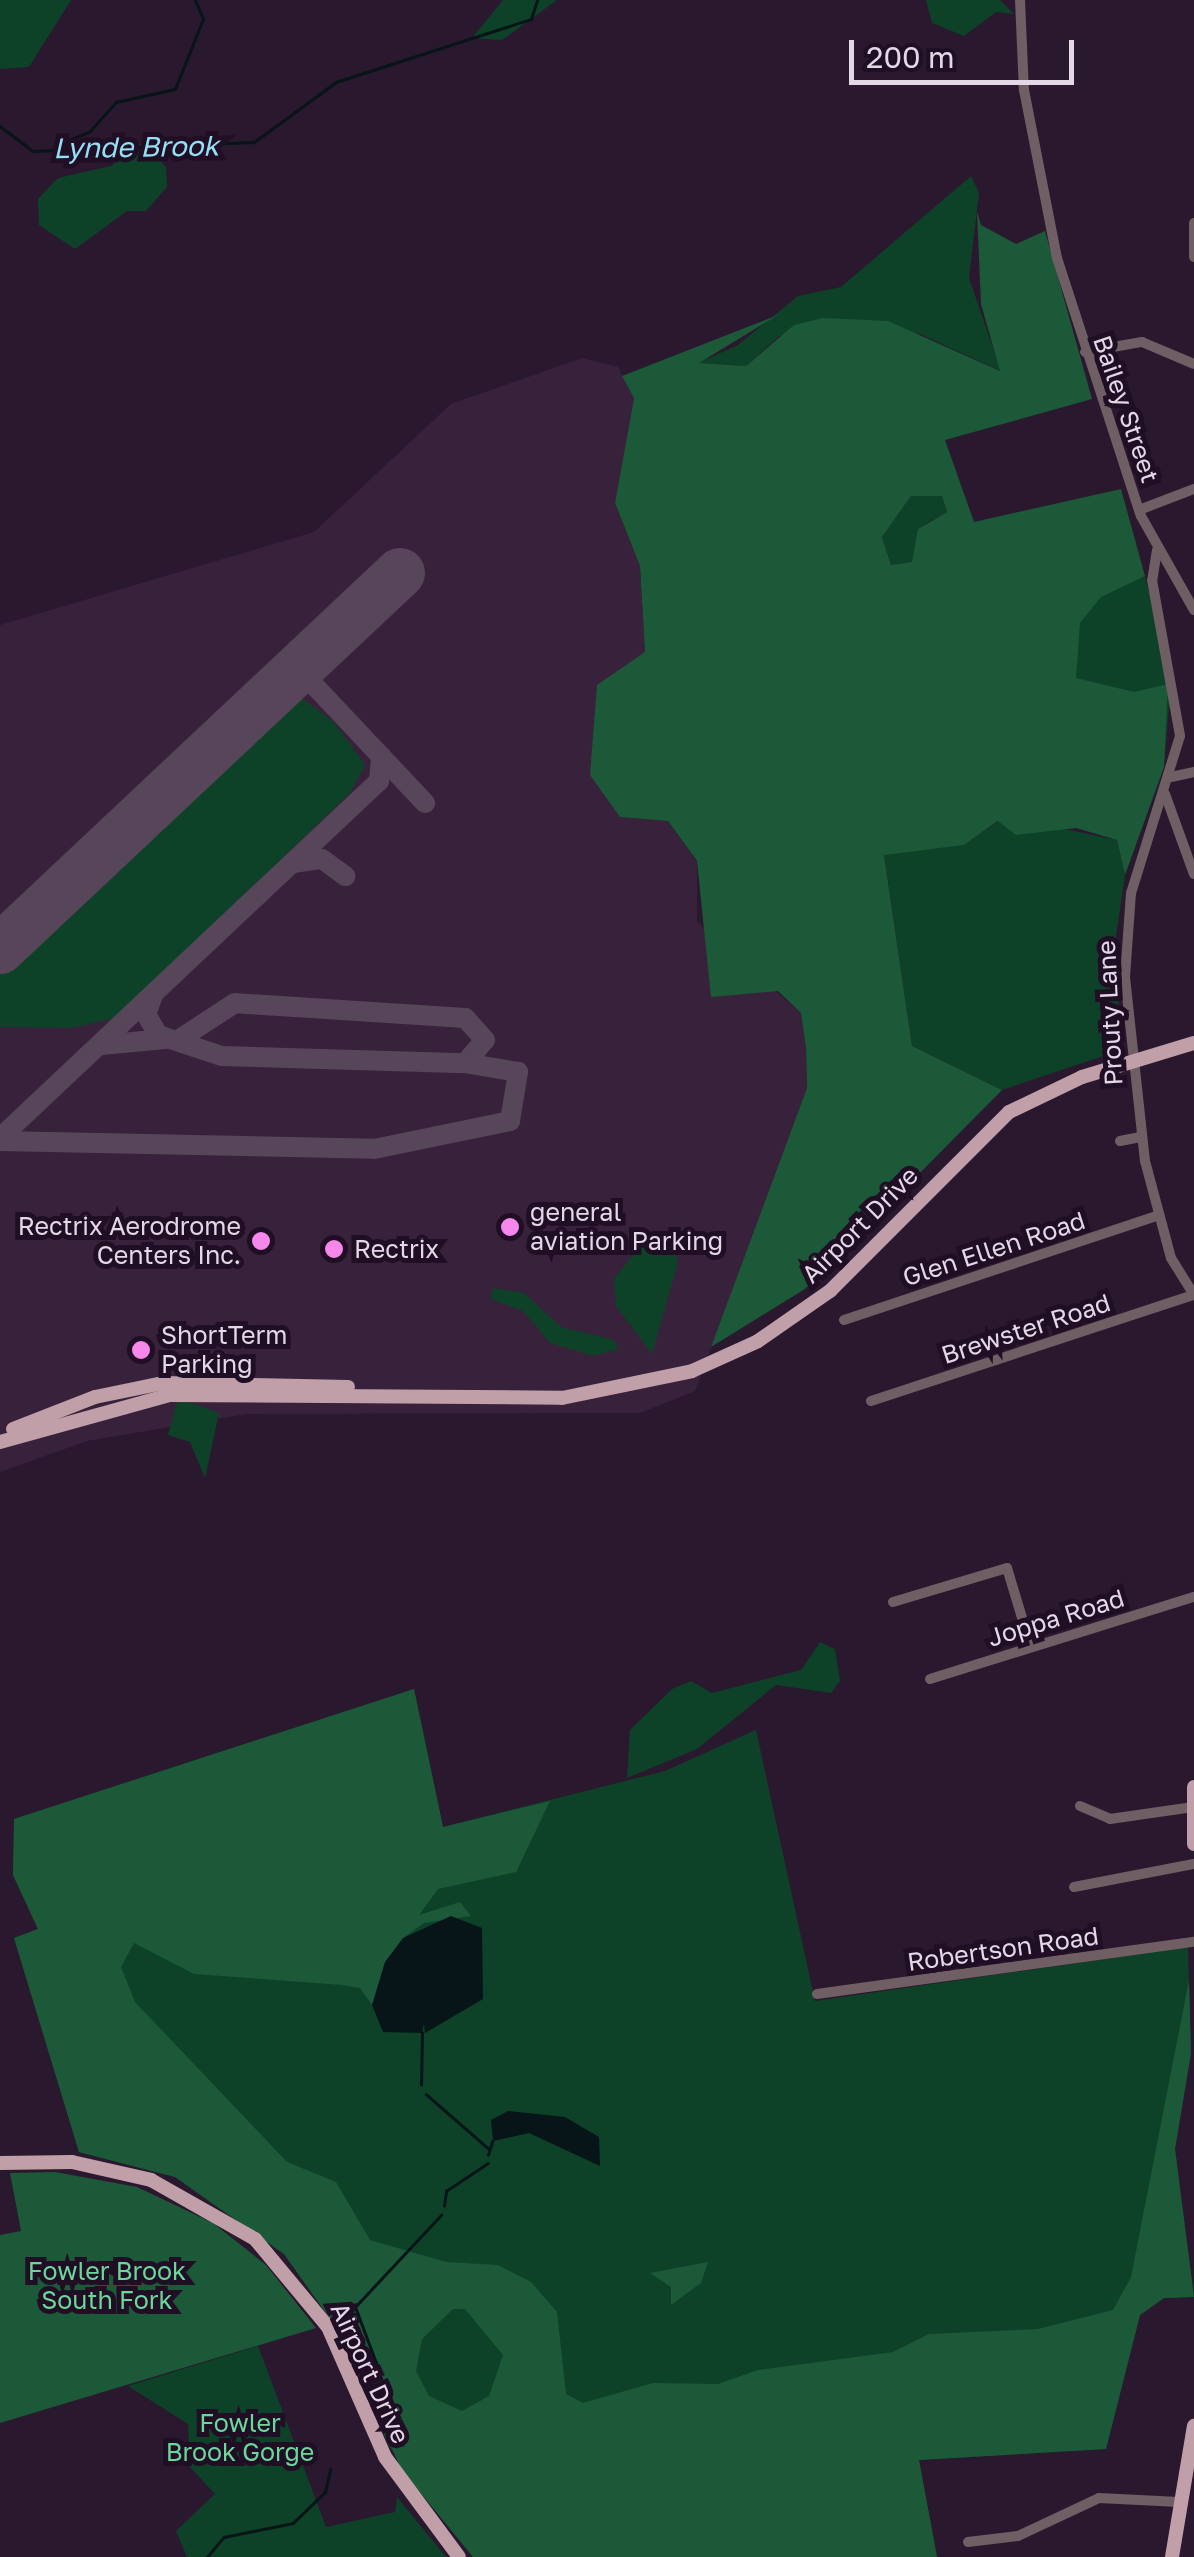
<!DOCTYPE html>
<html>
<head>
<meta charset="utf-8">
<style>
  body { margin:0 }
  #map { position:relative; width:1194px; height:2557px; overflow:hidden; background:#2a182e; font-family:"Golos Text",sans-serif }
  div>[style] { position:absolute }
  [style*='--x'] { left:calc(var(--x)*1px); top:calc(var(--y)*1px); width:calc(var(--w)*1px); rotate:calc(var(--a)*1deg) }
  .built>* { inset:0; background:#38213b }
  .green>* { inset:0; background:#0d4228 }
  .forest>* { inset:0; background:#1c5939 }
  .water>* { inset:0; background:#071418 }
  .stream>* { height:2.5px; margin:-1.25px; padding:0 1.25px; transform-origin:1.25px; border-radius:1.25px; background:#071418 }
  .taxiway>* { height:20px; margin:-10px; padding:0 10px; transform-origin:10px; border-radius:10px; background:#57465a }
  .runway>* { height:50px; margin:-25px; padding:0 25px; transform-origin:25px; border-radius:25px; background:#57465a }
  .minor>* { height:10px; margin:-5px; padding:0 5px; transform-origin:5px; border-radius:5px; background:#6f5f64 }
  .major>* { height:14px; margin:-7px; padding:0 7px; transform-origin:7px; border-radius:7px; background:#c09fa8 }
  .dots>* { width:28px; height:28px; translate:-50% -50%; box-sizing:border-box; border:5px solid #200e24; border-radius:50% }
  span { translate:-50% -50%; white-space:nowrap; text-align:center; line-height:1.15; -webkit-text-stroke:10px #200e24; paint-order:stroke }
  .street-label { font-size:25px; color:#e4d7e6 }
  .poi-label { font-size:25px; color:#e4d7e6 }
  .left { translate:0 -50%; text-align:left }
  .right { translate:-100% -50%; text-align:right }
  .park-label { font-size:25px; color:#6bd89b }
  .water-label { font-size:28px; color:#95def6; font-style:italic }
  .scale { position:absolute; left:849px; top:40px; width:225px; height:45px; box-sizing:border-box; border:5px solid #e4d7e6; border-top:0; padding-left:12px; font-size:30px; line-height:35px; white-space:nowrap; color:#e4d7e6; -webkit-text-stroke:8px #200e24; paint-order:stroke }
</style>
</head>
<body>
<div id="map">
  <div class="built">
    <div style="clip-path:polygon(582px 358px,618px 367px,634px 398px,615px 503px,640px 566px,645px 653px,620px 817px,668px 821px,697px 862px,697px 922px,801px 1013px,806px 1048px,807px 1088px,695px 1391px,640px 1413px,247px 1414px,87px 1441px,0 1472px,0 625px,314px 532px,451px 404px)"></div>
  </div>
  <div class="green">
    <div style="clip-path:polygon(0 0,71px 0,29px 67px,0 69px)"></div>
    <div style="clip-path:polygon(503px 0,557px 0,502px 40px,472px 38px)"></div>
    <div style="clip-path:polygon(926px 0,1000px 0,1014px 14px,996px 12px,964px 36px,932px 23px)"></div>
    <div style="clip-path:polygon(143px 141px,166px 167px,167px 187px,146px 211px,127px 211px,75px 249px,39px 225px,38px 199px,58px 178px,111px 166px)"></div>
    <div style="clip-path:polygon(971px 176px,979px 193px,969px 278px,1001px 371px,920px 334px,823px 318px,778px 337px,746px 366px,698px 363px,738px 345px,798px 296px,841px 287px)"></div>
    <div style="clip-path:polygon(911px 496px,942px 496px,947px 512px,925px 524px,912px 562px,891px 565px,882px 537px)"></div>
    <div style="clip-path:polygon(1145px 576px,1171px 681px,1164px 767px,1116px 777px,1064px 829px,1117px 840px,1125px 875px,1115px 942px,1121px 1050px,1002px 1090px,912px 1046px,884px 854px,964px 845px,999px 821px,1060px 599px)"></div>
    <div style="clip-path:polygon(297px 695px,334px 722px,365px 765px,350px 793px,115px 1018px,72px 1028px,0 1027px,0 974px)"></div>
    <div style="clip-path:polygon(650px 1233px,667px 1235px,678px 1262px,652px 1354px,616px 1306px,614px 1279px)"></div>
    <div style="clip-path:polygon(493px 1288px,524px 1293px,561px 1327px,614px 1340px,618px 1349px,593px 1356px,550px 1343px,523px 1311px,491px 1299px)"></div>
    <div style="clip-path:polygon(178px 1398px,219px 1413px,205px 1478px,190px 1442px,168px 1435px)"></div>
    <div style="clip-path:polygon(820px 1642px,835px 1649px,840px 1681px,831px 1693px,776px 1685px,697px 1749px,627px 1778px,630px 1730px,672px 1689px,691px 1681px,712px 1693px,801px 1670px)"></div>
    <div style="clip-path:polygon(414px 1689px,443px 1827px,665px 1771px,756px 1730px,815px 2001px,1188px 1947px,1191px 2053px,1175px 2149px,1194px 2297px,1164px 2298px,1140px 2315px,1106px 2449px,919px 2460px,937px 2557px,473px 2557px,388px 2445px,343px 2337px,284px 2254px,175px 2177px,79px 2152px,14px 1938px,38px 1929px,13px 1875px,14px 1819px)"></div>
    <div style="clip-path:polygon(258px 2346px,326px 2527px,395px 2512px,397px 2497px,446px 2557px,187px 2557px,176px 2531px,215px 2494px,190px 2467px,188px 2424px,128px 2386px)"></div>
  </div>
  <div class="forest">
    <div style="clip-path:polygon(evenodd,977px 212px,981px 225px,1016px 244px,1045px 231px,1092px 399px,945px 440px,974px 522px,1121px 489px,1145px 576px,1101px 597px,1080px 623px,1076px 678px,1134px 692px,1168px 684px,1164px 767px,1125px 875px,1117px 840px,1076px 828px,1016px 835px,998px 821px,964px 845px,884px 855px,912px 1046px,1002px 1090px,805px 1289px,711px 1347px,807px 1088px,806px 1048px,801px 1013px,778px 991px,711px 997px,697px 861px,668px 821px,620px 817px,590px 775px,597px 685px,645px 652px,640px 566px,615px 503px,634px 398px,622px 376px,778px 315px,699px 363px,746px 366px,794px 325px,823px 318px,888px 321px,1000px 371px,981px 304px,977px 212px,911px 496px,942px 496px,947px 512px,918px 529px,912px 562px,891px 565px,882px 537px,911px 496px)"></div>
    <div style="clip-path:polygon(evenodd,414px 1689px,443px 1827px,550px 1801px,516px 1872px,438px 1889px,419px 1915px,460px 1902px,471px 1916px,424px 1923px,403px 1938px,372px 2005px,360px 1988px,343px 1985px,194px 1974px,134px 1943px,121px 1967px,135px 2002px,287px 2162px,336px 2182px,370px 2240px,446px 2262px,498px 2265px,531px 2282px,557px 2312px,566px 2394px,583px 2403px,653px 2383px,718px 2384px,758px 2370px,893px 2352px,929px 2334px,1038px 2329px,1113px 2310px,1131px 2277px,1189px 1980px,1191px 2053px,1175px 2149px,1194px 2297px,1164px 2298px,1140px 2315px,1106px 2449px,919px 2460px,937px 2557px,473px 2557px,401px 2469px,343px 2337px,284px 2254px,175px 2177px,79px 2152px,14px 1938px,38px 1929px,13px 1875px,14px 1819px,414px 1689px,453px 2309px,465px 2309px,503px 2355px,489px 2396px,462px 2411px,429px 2396px,416px 2371px,422px 2339px,453px 2309px)"></div>
    <div style="clip-path:polygon(55px 2172px,137px 2187px,213px 2223px,266px 2265px,316px 2328px,0 2423px,0 2235px,21px 2231px,10px 2173px)"></div>
    <div style="clip-path:polygon(708px 2262px,701px 2283px,671px 2305px,671px 2287px,650px 2273px)"></div>
  </div>
  <div class="water">
    <div style="clip-path:polygon(451px 1916px,482px 1928px,483px 1999px,425px 2033px,424px 2023px,422px 2033px,383px 2032px,372px 2005px,385px 1962px,403px 1938px)"></div>
    <div style="clip-path:polygon(508px 2111px,565px 2117px,599px 2137px,600px 2166px,529px 2133px,493px 2141px,491px 2120px)"></div>
  </div>
  <div class="stream">
    <div style="--x:0;--y:126;--w:41;--a:37.1"></div>
    <div style="--x:33;--y:151;--w:221;--a:-2.3"></div>
    <div style="--x:254;--y:142;--w:102;--a:-36.2"></div>
    <div style="--x:336;--y:82;--w:205;--a:-17.9"></div>
    <div style="--x:531;--y:19;--w:20;--a:-72"></div>
    <div style="--x:60;--y:144;--w:33;--a:-23"></div>
    <div style="--x:90;--y:131;--w:39;--a:-48"></div>
    <div style="--x:116;--y:102;--w:60;--a:-12.4"></div>
    <div style="--x:175;--y:89;--w:75;--a:-68.2"></div>
    <div style="--x:203;--y:19;--w:21;--a:-113"></div>
    <div style="--x:421;--y:2085;--w:52;--a:-88.9"></div>
    <div style="--x:426;--y:2094;--w:82;--a:41.1"></div>
    <div style="--x:488;--y:2155;--w:14;--a:-73"></div>
    <div style="--x:444;--y:2206;--w:15;--a:-82"></div>
    <div style="--x:446;--y:2191;--w:50;--a:-33.7"></div>
    <div style="--x:369;--y:2394;--w:32;--a:-77"></div>
    <div style="--x:376;--y:2363;--w:60;--a:-110.6"></div>
    <div style="--x:355;--y:2307;--w:126;--a:-46.9"></div>
    <div style="--x:207;--y:2557;--w:26;--a:-50"></div>
    <div style="--x:224;--y:2537;--w:70;--a:-11.5"></div>
    <div style="--x:293;--y:2523;--w:45;--a:-44.1"></div>
    <div style="--x:325;--y:2492;--w:23;--a:-77"></div>
  </div>
  <div class="taxiway">
    <div style="--x:315;--y:653;--w:30;--a:96"></div>
    <div style="--x:312;--y:683;--w:165;--a:46.7"></div>
    <div style="--x:284;--y:682;--w:28;--a:2"></div>
    <div style="--x:293;--y:863;--w:29;--a:-8"></div>
    <div style="--x:322;--y:859;--w:29;--a:36"></div>
    <div style="--x:153;--y:995;--w:20;--a:110"></div>
    <div style="--x:146;--y:1014;--w:24;--a:60"></div>
    <div style="--x:158;--y:1035;--w:67;--a:18.2"></div>
    <div style="--x:222;--y:1056;--w:243;--a:1.7"></div>
    <div style="--x:465;--y:1063;--w:30;--a:-49"></div>
    <div style="--x:485;--y:1040;--w:30;--a:-132"></div>
    <div style="--x:465;--y:1018;--w:230;--a:-176.3"></div>
    <div style="--x:235;--y:1003;--w:68;--a:147"></div>
    <div style="--x:101;--y:1045;--w:64;--a:-5.4"></div>
    <div style="--x:0;--y:1138;--w:521;--a:-43.29"></div>
    <div style="--x:379;--y:781;--w:25;--a:-85"></div>
    <div style="--x:0;--y:1141;--w:374;--a:1.2"></div>
    <div style="--x:374;--y:1149;--w:139;--a:-11.6"></div>
    <div style="--x:510;--y:1121;--w:50;--a:-80.7"></div>
    <div style="--x:518;--y:1072;--w:54;--a:-170.4"></div>
  </div>
  <div class="runway">
    <div style="--x:0;--y:949;--w:549;--a:-43.23"></div>
  </div>
  <div class="minor">
    <div style="--x:1020;--y:0;--w:90;--a:87.5"></div>
    <div style="--x:1024;--y:90;--w:171;--a:78.9"></div>
    <div style="--x:1057;--y:258;--w:271;--a:72"></div>
    <div style="--x:1141;--y:516;--w:108;--a:60.6"></div>
    <div style="--x:1194;--y:223;--w:34;--a:90"></div>
    <div style="--x:1085;--y:352;--w:58;--a:-10"></div>
    <div style="--x:1142;--y:342;--w:56;--a:22.9"></div>
    <div style="--x:1139;--y:510;--w:59;--a:-20.9"></div>
    <div style="--x:1157;--y:550;--w:30;--a:99"></div>
    <div style="--x:1152;--y:580;--w:158;--a:79.8"></div>
    <div style="--x:1180;--y:736;--w:164;--a:107.3"></div>
    <div style="--x:1131;--y:893;--w:84;--a:94.1"></div>
    <div style="--x:1125;--y:977;--w:185;--a:83.8"></div>
    <div style="--x:1145;--y:1161;--w:100;--a:75"></div>
    <div style="--x:1171;--y:1258;--w:44;--a:58.1"></div>
    <div style="--x:1171;--y:777;--w:24;--a:-12"></div>
    <div style="--x:1165;--y:794;--w:85;--a:70.1"></div>
    <div style="--x:1120;--y:1141;--w:21;--a:-11"></div>
    <div style="--x:844;--y:1320;--w:330;--a:-18.4"></div>
    <div style="--x:871;--y:1401;--w:340;--a:-18.2"></div>
    <div style="--x:893;--y:1602;--w:119;--a:-16.6"></div>
    <div style="--x:1007;--y:1568;--w:79;--a:73.2"></div>
    <div style="--x:930;--y:1679;--w:276;--a:-17.3"></div>
    <div style="--x:1080;--y:1806;--w:33;--a:23"></div>
    <div style="--x:1110;--y:1819;--w:84;--a:-8.2"></div>
    <div style="--x:1074;--y:1887;--w:122;--a:-10.9"></div>
    <div style="--x:817;--y:1994;--w:381;--a:-7.9"></div>
    <div style="--x:968;--y:2542;--w:50;--a:-6.8"></div>
    <div style="--x:1018;--y:2536;--w:89;--a:-25.1"></div>
    <div style="--x:1099;--y:2498;--w:80;--a:2.9"></div>
  </div>
  <div class="major">
    <div style="--x:13;--y:1429;--w:88;--a:-21.3"></div>
    <div style="--x:95;--y:1397;--w:69;--a:-11.6"></div>
    <div style="--x:163;--y:1383;--w:185;--a:1.2"></div>
    <div style="--x:0;--y:1442;--w:176;--a:-15.5"></div>
    <div style="--x:170;--y:1395;--w:392;--a:0.4"></div>
    <div style="--x:562;--y:1398;--w:133;--a:-11.7"></div>
    <div style="--x:692;--y:1371;--w:72;--a:-24.4"></div>
    <div style="--x:758;--y:1341;--w:88;--a:-34.8"></div>
    <div style="--x:830;--y:1291;--w:253;--a:-45"></div>
    <div style="--x:1009;--y:1112;--w:81;--a:-25.6"></div>
    <div style="--x:1082;--y:1077;--w:117;--a:-16.9"></div>
    <div style="--x:1194;--y:1787;--w:57;--a:90"></div>
    <div style="--x:0;--y:2163;--w:72;--a:-0.8"></div>
    <div style="--x:72;--y:2162;--w:81;--a:12.8"></div>
    <div style="--x:151;--y:2180;--w:120;--a:29.6"></div>
    <div style="--x:255;--y:2239;--w:114;--a:50.3"></div>
    <div style="--x:328;--y:2327;--w:142;--a:66.3"></div>
    <div style="--x:385;--y:2457;--w:124;--a:53.5"></div>
    <div style="--x:1172;--y:2557;--w:133;--a:-80.5"></div>
  </div>
  <div class="dots">
    <div style="left:510px;top:1227px;background:#f688ec"></div>
    <div style="left:261px;top:1241px;background:#f688ec"></div>
    <div style="left:334px;top:1249px;background:#f688ec"></div>
    <div style="left:141px;top:1350px;background:#f688ec"></div>
  </div>
  <div class="street-label">
    <span style="left:1126px;top:409px;rotate:71deg">Bailey Street</span>
    <span style="left:1110px;top:1013px;rotate:-93deg">Prouty Lane</span>
    <span style="left:860px;top:1225px;rotate:-45deg">Airport Drive</span>
    <span style="left:994px;top:1249px;rotate:-18deg">Glen Ellen Road</span>
    <span style="left:1026px;top:1329px;rotate:-18deg">Brewster Road</span>
    <span style="left:1056px;top:1618px;rotate:-17deg">Joppa Road</span>
    <span style="left:1003px;top:1949px;rotate:-8deg">Robertson Road</span>
    <span style="left:370px;top:2373px;rotate:65deg">Airport Drive</span>
  </div>
  <div class="poi-label">
    <span class="left" style="left:530px;top:1227px">general<br>aviation Parking</span>
    <span class="right" style="left:241px;top:1241px">Rectrix Aerodrome<br>Centers Inc.</span>
    <span class="left" style="left:354px;top:1249px">Rectrix</span>
    <span class="left" style="left:161px;top:1350px">ShortTerm<br>Parking</span>
  </div>
  <div class="park-label">
    <span style="left:107px;top:2286px">Fowler Brook<br>South Fork</span>
    <span style="left:240px;top:2438px">Fowler<br>Brook Gorge</span>
  </div>
  <div class="water-label">
    <span style="left:136px;top:147px;rotate:-1deg">Lynde Brook</span>
  </div>
  <div class="scale">200 m</div>
</div>
</body>
</html>
